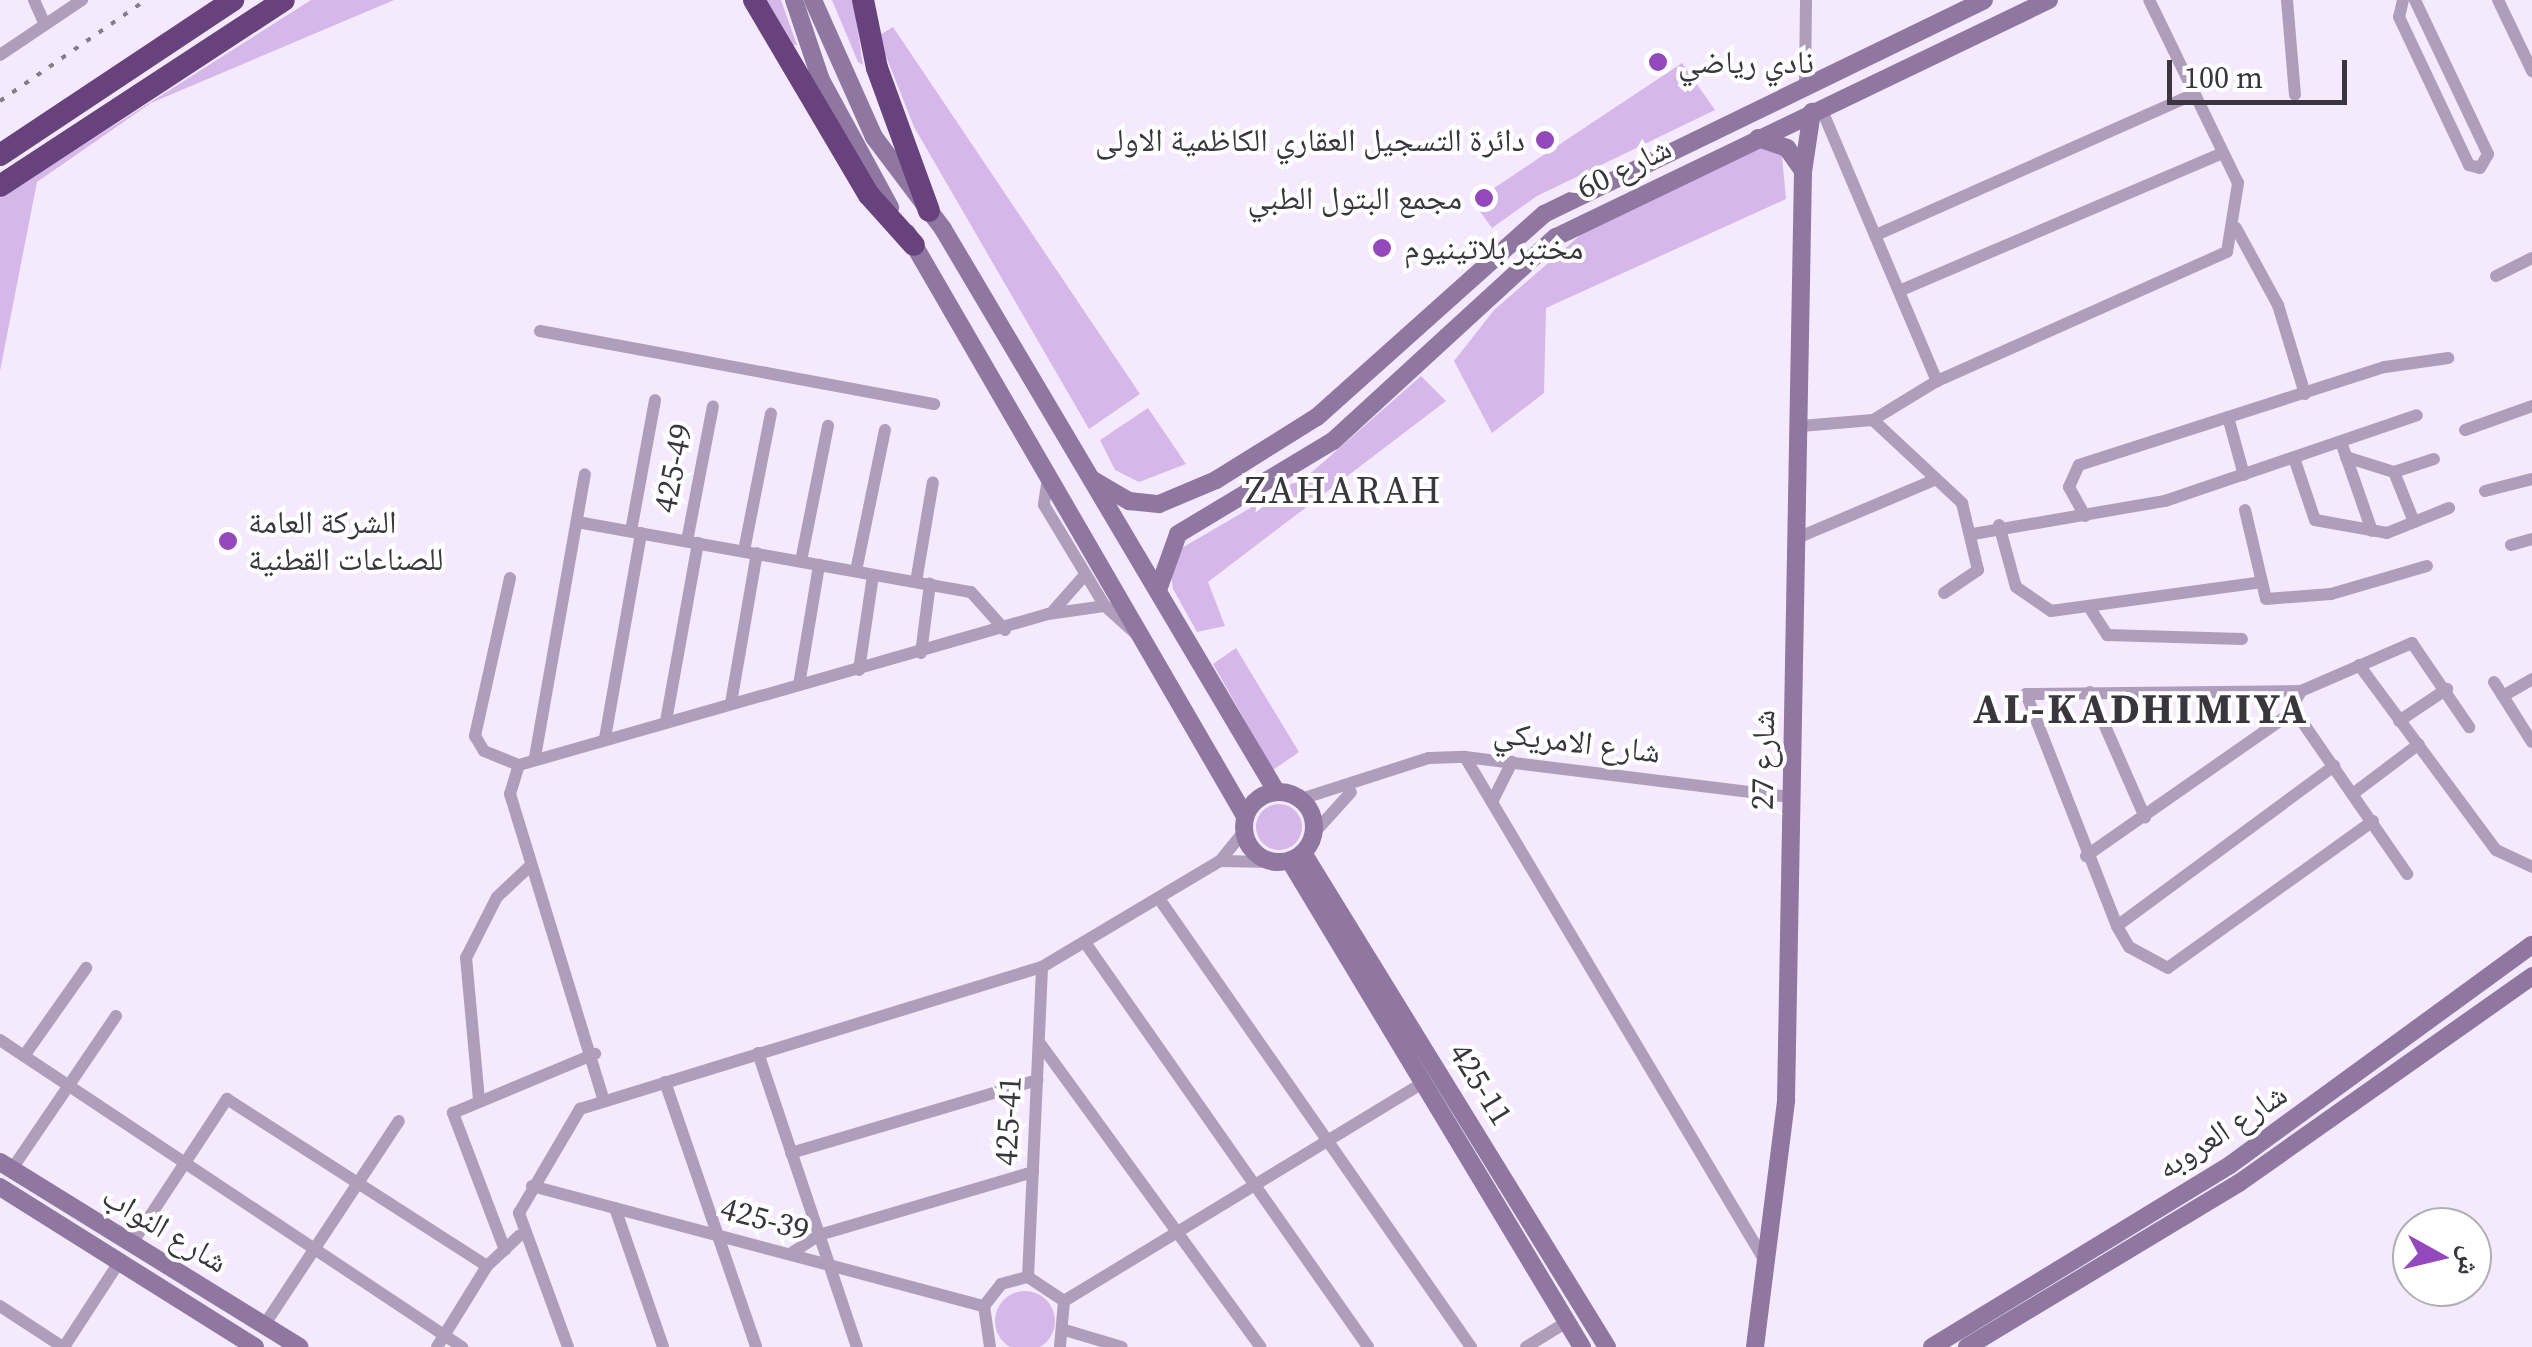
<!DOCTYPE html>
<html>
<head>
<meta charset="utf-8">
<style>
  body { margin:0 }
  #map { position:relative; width:2532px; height:1347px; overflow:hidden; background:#f5eafd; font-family:"Source Serif 4","Noto Naskh Arabic",serif }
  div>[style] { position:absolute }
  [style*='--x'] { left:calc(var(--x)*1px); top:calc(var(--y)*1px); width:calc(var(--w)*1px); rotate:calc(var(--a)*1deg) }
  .green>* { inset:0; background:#d5b8e9 }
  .round { border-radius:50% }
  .street>* { height:12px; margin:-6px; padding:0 6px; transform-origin:6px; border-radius:6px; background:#af9ebb }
  .secondary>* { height:18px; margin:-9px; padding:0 9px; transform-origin:9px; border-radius:9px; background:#9077a1 }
  .secondary>.ring { margin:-9px; padding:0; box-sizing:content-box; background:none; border:18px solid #9077a1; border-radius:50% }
  .highway>* { height:22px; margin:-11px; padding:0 11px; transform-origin:11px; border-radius:11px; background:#67427d }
  .rail>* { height:4px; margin-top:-2px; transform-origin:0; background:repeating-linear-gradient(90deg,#857e8a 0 5px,transparent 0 15px) }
  .dots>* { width:28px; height:28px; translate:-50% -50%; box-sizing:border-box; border:5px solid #fff; border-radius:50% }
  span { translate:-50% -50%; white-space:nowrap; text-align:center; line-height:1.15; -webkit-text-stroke:8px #fff; paint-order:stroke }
  .poi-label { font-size:32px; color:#3a363d }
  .left { translate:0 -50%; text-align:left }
  .right { translate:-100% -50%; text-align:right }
  .street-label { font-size:32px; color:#3a363d }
  .quarter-label { font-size:38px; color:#3a363d; letter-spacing:2.5px }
  .district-label { font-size:42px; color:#3a363d; font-weight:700; letter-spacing:2.5px }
  .north { position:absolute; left:2392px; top:1207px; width:100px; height:100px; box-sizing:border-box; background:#fff; border:2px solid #b0afb1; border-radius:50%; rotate:98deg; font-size:28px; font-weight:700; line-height:40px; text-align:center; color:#3a363d }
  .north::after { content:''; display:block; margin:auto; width:35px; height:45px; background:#9349bc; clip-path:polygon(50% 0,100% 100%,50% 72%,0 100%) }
  .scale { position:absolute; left:2167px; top:60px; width:180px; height:45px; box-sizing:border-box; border:5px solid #3a363d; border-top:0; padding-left:12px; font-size:30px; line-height:35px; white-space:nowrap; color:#3a363d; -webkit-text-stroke:8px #fff; paint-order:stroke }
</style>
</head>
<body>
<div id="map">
  <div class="green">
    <div style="clip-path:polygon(311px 0,394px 0,151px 103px,37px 182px,0 371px,0 198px)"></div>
    <div style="clip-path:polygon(767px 0,781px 0,797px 45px,793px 45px)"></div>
    <div style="clip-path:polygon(832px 0,853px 0,863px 65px,858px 62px)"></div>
    <div style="clip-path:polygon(893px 27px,1140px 394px,1089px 429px,914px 127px,878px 36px)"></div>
    <div style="clip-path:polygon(1682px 63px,1715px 110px,1537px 196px,1492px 228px,1473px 202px)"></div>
    <div style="clip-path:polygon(1764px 147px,1782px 156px,1786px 199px,1546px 308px,1544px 393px,1492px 433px,1454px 361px,1494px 310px,1585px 231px)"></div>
    <div style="clip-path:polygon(1421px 376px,1446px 401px,1208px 582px,1225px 626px,1197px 632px,1173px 589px,1169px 562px,1180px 549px,1312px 472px)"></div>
    <div style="clip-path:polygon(1148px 408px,1186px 464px,1139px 482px,1115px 470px,1100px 440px)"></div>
    <div style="clip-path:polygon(1236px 648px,1299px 752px,1273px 770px,1213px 664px)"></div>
    <div class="round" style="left:1256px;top:804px;width:46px;height:46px"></div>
    <div class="round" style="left:995px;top:1291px;width:60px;height:60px"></div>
  </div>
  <div class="street">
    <div style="--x:34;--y:0;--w:27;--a:66"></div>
    <div style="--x:2287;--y:0;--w:95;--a:85.2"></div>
    <div style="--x:2403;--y:0;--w:17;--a:103"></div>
    <div style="--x:2399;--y:17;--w:164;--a:64.7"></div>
    <div style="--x:2469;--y:165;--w:11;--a:15"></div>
    <div style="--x:2480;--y:168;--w:16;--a:-60"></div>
    <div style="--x:2488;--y:154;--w:170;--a:-115.4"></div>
    <div style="--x:2498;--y:0;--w:79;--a:64.4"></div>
    <div style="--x:0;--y:55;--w:99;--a:-33.9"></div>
    <div style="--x:1805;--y:83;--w:83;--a:-89.3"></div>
    <div style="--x:1821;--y:108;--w:297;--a:67"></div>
    <div style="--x:2236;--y:228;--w:88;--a:61.4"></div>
    <div style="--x:2278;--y:305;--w:93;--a:73.1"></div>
    <div style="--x:1876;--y:235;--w:348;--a:-23.9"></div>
    <div style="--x:2496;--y:276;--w:40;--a:-26.6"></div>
    <div style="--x:1899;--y:291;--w:352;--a:-23.1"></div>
    <div style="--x:540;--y:331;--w:401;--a:10.5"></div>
    <div style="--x:2228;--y:417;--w:60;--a:74.6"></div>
    <div style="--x:1873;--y:420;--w:75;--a:-31.4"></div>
    <div style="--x:1937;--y:381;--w:317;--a:-24"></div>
    <div style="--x:2227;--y:252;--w:70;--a:-80.9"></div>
    <div style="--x:2238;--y:183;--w:203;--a:-115.9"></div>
    <div style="--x:1801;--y:426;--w:72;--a:-4.8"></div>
    <div style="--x:1873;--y:420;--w:122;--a:43"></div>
    <div style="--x:1962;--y:503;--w:69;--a:76.6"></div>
    <div style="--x:1978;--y:570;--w:41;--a:145.9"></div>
    <div style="--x:2465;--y:430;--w:71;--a:-19.7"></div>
    <div style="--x:2341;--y:442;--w:94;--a:70.8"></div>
    <div style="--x:2346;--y:457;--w:50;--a:17.4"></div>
    <div style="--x:2394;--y:472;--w:42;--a:-18"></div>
    <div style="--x:2294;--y:458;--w:65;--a:71.3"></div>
    <div style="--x:2315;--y:520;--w:73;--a:10.2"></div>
    <div style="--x:2387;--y:533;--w:67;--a:-22"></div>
    <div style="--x:1049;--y:472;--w:33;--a:99"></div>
    <div style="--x:1044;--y:505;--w:118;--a:58.9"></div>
    <div style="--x:1105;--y:606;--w:42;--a:42.1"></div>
    <div style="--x:2394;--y:472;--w:54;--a:68.2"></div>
    <div style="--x:2485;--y:491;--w:49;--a:-14.3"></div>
    <div style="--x:2245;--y:510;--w:91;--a:76.7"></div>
    <div style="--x:2266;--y:599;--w:65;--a:-4.4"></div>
    <div style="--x:2331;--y:594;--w:100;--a:-16.3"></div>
    <div style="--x:2085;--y:516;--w:33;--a:-119"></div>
    <div style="--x:2069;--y:487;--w:24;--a:-66"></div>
    <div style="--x:2079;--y:465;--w:321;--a:-17.8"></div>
    <div style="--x:2385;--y:367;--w:64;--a:-8.1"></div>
    <div style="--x:577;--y:522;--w:400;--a:10.1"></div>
    <div style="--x:971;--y:592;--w:51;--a:48.2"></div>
    <div style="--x:1999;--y:525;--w:64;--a:74.7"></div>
    <div style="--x:2016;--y:587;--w:42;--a:34.4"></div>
    <div style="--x:2051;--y:611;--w:207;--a:-7.8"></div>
    <div style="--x:631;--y:531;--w:133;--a:-79.6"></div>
    <div style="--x:1973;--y:534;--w:195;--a:-9.8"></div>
    <div style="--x:2165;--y:501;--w:266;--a:-18.8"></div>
    <div style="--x:1797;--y:538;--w:147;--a:-22.9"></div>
    <div style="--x:687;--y:541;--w:137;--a:-79.1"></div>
    <div style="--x:2511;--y:545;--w:22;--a:-16"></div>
    <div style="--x:744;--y:551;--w:140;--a:-78.9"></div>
    <div style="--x:801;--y:561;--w:138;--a:-78.7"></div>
    <div style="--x:856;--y:571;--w:144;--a:-78.4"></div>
    <div style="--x:510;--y:578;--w:162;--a:102.5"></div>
    <div style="--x:475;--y:736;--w:17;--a:59"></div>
    <div style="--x:484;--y:751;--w:38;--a:22"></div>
    <div style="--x:916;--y:582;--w:101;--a:-80.4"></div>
    <div style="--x:1054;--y:610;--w:45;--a:-48.6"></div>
    <div style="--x:2091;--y:610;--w:30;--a:57"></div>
    <div style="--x:2107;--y:635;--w:135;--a:1.7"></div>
    <div style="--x:921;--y:653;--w:70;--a:-82.6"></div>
    <div style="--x:2359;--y:665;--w:230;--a:53.5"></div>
    <div style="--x:2496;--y:850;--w:40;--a:25"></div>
    <div style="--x:859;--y:670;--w:96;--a:-81.6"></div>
    <div style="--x:2494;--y:682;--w:71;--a:57.7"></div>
    <div style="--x:799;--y:685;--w:122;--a:-80.5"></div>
    <div style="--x:2090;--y:692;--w:137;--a:66.3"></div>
    <div style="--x:2503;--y:696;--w:34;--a:-30"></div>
    <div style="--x:731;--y:703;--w:152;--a:-80.2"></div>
    <div style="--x:2292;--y:707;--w:203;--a:55.4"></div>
    <div style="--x:666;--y:721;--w:181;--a:-79.8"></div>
    <div style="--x:2399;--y:721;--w:58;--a:-33.7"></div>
    <div style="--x:605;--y:738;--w:208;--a:-80"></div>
    <div style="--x:535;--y:757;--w:287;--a:-80"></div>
    <div style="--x:1465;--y:757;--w:587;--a:59.24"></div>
    <div style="--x:2354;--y:793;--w:81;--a:-37"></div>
    <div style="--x:1301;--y:799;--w:134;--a:-17.8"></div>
    <div style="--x:1429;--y:758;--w:36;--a:-2"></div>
    <div style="--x:1465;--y:757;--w:329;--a:7"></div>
    <div style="--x:1492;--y:802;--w:45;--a:-63.4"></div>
    <div style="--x:2373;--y:821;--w:252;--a:144.4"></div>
    <div style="--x:2168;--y:968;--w:44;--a:-151.7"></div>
    <div style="--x:2129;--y:947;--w:24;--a:-120"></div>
    <div style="--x:2117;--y:926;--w:249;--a:-111.4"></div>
    <div style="--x:2026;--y:694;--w:275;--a:-0.6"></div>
    <div style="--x:2301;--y:691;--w:121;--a:-23.4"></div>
    <div style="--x:2412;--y:643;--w:102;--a:55.8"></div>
    <div style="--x:1314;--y:833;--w:55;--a:-47.9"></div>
    <div style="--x:2086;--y:856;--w:243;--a:-34.9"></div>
    <div style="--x:2285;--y:717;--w:31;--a:-58"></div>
    <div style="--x:1220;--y:861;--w:52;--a:1.1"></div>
    <div style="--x:1160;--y:900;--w:545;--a:55.17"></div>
    <div style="--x:2117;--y:926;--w:270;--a:-36.4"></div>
    <div style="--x:1086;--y:944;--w:492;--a:55"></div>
    <div style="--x:0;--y:1040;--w:555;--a:33.6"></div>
    <div style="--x:1039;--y:1042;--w:377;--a:54"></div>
    <div style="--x:758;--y:1053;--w:310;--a:71.4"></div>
    <div style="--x:24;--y:1056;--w:108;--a:-54.8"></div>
    <div style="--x:665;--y:1082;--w:280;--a:71"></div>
    <div style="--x:603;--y:1098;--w:318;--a:-107"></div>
    <div style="--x:510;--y:794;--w:30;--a:-73"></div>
    <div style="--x:519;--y:765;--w:550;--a:-15.93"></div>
    <div style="--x:1048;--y:614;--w:58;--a:-8"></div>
    <div style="--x:479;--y:1100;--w:143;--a:-95.2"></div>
    <div style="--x:466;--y:958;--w:68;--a:-63.1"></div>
    <div style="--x:497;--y:897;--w:45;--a:-43.2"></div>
    <div style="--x:791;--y:1153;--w:257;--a:-16.5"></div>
    <div style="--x:12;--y:1169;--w:185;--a:-55.8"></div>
    <div style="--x:532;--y:1186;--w:468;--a:14.9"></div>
    <div style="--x:615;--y:1208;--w:147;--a:70.9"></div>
    <div style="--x:131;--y:1245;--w:175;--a:-56.7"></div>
    <div style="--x:227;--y:1099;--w:309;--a:32.7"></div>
    <div style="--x:505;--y:1250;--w:147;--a:-110.8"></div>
    <div style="--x:453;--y:1113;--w:154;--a:-22.6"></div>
    <div style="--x:790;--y:1254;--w:35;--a:-33"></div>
    <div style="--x:819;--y:1235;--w:223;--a:-16.4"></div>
    <div style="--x:1028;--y:1277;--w:310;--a:-87.4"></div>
    <div style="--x:1064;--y:1301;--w:420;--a:-31.3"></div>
    <div style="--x:0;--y:1306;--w:75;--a:33.1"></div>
    <div style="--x:265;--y:1324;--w:243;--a:-56.6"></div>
    <div style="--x:1068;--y:1331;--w:56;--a:16.5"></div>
    <div style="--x:64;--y:1347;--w:99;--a:-57"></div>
    <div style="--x:437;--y:1347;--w:95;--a:-58.3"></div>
    <div style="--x:487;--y:1266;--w:45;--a:-43.2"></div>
    <div style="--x:568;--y:1347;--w:143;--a:-110.1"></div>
    <div style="--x:519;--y:1213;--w:121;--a:-59.6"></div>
    <div style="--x:580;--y:1109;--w:483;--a:-17.1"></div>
    <div style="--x:1042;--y:967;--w:207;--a:-30.8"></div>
    <div style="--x:1220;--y:861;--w:38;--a:-51"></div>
    <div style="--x:990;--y:1347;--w:41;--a:-98.3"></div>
    <div style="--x:984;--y:1306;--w:28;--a:-52"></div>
    <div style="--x:1001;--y:1284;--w:28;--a:-15"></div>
    <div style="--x:1028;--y:1277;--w:43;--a:33.7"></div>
    <div style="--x:1064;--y:1301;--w:46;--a:95"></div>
    <div style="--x:1526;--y:1347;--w:48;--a:-31.4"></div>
  </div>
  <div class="secondary">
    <div style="--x:794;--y:0;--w:84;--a:71.4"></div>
    <div style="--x:821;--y:80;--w:145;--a:61.5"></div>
    <div style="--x:813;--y:0;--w:150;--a:66"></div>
    <div style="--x:874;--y:137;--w:115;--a:53.1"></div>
    <div style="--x:943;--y:229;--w:653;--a:59.35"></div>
    <div style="--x:1758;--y:138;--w:31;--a:19"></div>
    <div style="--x:1787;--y:148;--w:28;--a:55"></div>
    <div style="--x:907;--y:233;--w:674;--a:59.9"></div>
    <div style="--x:1093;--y:480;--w:42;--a:30.3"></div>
    <div style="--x:1129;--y:501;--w:30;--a:6"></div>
    <div style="--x:1159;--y:504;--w:62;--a:-22.8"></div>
    <div style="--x:1216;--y:480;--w:119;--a:-32"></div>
    <div style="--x:1317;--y:417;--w:305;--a:-41.8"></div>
    <div style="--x:1544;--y:214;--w:489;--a:-25.9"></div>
    <div style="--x:1158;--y:590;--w:59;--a:-70.3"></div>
    <div style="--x:1178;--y:534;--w:181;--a:-31"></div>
    <div style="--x:1333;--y:441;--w:302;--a:-42.5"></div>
    <div style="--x:1556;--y:237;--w:547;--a:-25.68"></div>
    <div class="ring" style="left:1244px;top:792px;width:52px;height:52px"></div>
    <div style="--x:1303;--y:853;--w:580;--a:58.39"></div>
    <div style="--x:1290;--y:861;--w:567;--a:59"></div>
    <div style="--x:0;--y:1162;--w:352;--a:31.7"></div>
    <div style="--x:0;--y:1187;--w:301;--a:32.1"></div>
    <div style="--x:1755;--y:1347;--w:249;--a:-82.8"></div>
    <div style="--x:1786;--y:1100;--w:928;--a:-88.95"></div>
    <div style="--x:1803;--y:172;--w:61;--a:-81.5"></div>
    <div style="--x:1932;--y:1347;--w:349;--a:-31.4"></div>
    <div style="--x:2230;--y:1165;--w:374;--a:-36.1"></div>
    <div style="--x:1967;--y:1347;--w:318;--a:-31.1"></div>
    <div style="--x:2239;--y:1183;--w:359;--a:-35.2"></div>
  </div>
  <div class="highway">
    <div style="--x:754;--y:0;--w:226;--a:59.5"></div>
    <div style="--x:869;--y:195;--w:67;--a:48"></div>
    <div style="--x:863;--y:0;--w:69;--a:78.4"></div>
    <div style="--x:877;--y:68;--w:152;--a:70"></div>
    <div style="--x:0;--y:155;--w:280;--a:-33.6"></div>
    <div style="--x:0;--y:186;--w:339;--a:-33.2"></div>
  </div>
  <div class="rail">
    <div style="--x:0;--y:101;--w:178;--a:-34.7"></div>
  </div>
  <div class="dots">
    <div style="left:1658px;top:62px;background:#9349bc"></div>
    <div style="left:1545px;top:140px;background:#9349bc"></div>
    <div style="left:1484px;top:198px;background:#9349bc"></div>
    <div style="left:1382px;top:248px;background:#9349bc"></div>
    <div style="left:228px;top:541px;background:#9349bc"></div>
  </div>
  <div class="poi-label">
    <span class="left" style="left:1678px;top:62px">نادي رياضي</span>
    <span class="right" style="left:1525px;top:140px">دائرة التسجيل العقاري الكاظمية الاولى</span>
    <span class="right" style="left:1462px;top:198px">مجمع البتول الطبي</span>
    <span class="left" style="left:1404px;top:248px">مختبر بلاتينيوم</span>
    <span class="left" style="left:248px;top:541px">الشركة العامة<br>للصناعات القطنية</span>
  </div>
  <div class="street-label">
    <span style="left:1624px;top:168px;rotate:-26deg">شارع 60</span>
    <span style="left:673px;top:468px;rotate:-79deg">425-49</span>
    <span style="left:1577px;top:742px;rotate:7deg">شارع الامريكي</span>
    <span style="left:1763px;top:760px;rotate:-89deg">شارع 27</span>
    <span style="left:1481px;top:1084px;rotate:58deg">425-11</span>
    <span style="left:1008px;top:1121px;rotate:-87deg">425-41</span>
    <span style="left:2222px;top:1131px;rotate:-33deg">شارع العروبه</span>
    <span style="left:765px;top:1219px;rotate:15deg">425-39</span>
    <span style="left:165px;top:1229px;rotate:31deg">شارع النواب</span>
  </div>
  <div class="quarter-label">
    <span style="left:1344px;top:491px">ZAHARAH</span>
  </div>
  <div class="district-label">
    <span style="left:2141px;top:708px">AL-KADHIMIYA</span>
  </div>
  <div class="north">ش</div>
  <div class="scale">100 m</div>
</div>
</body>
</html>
